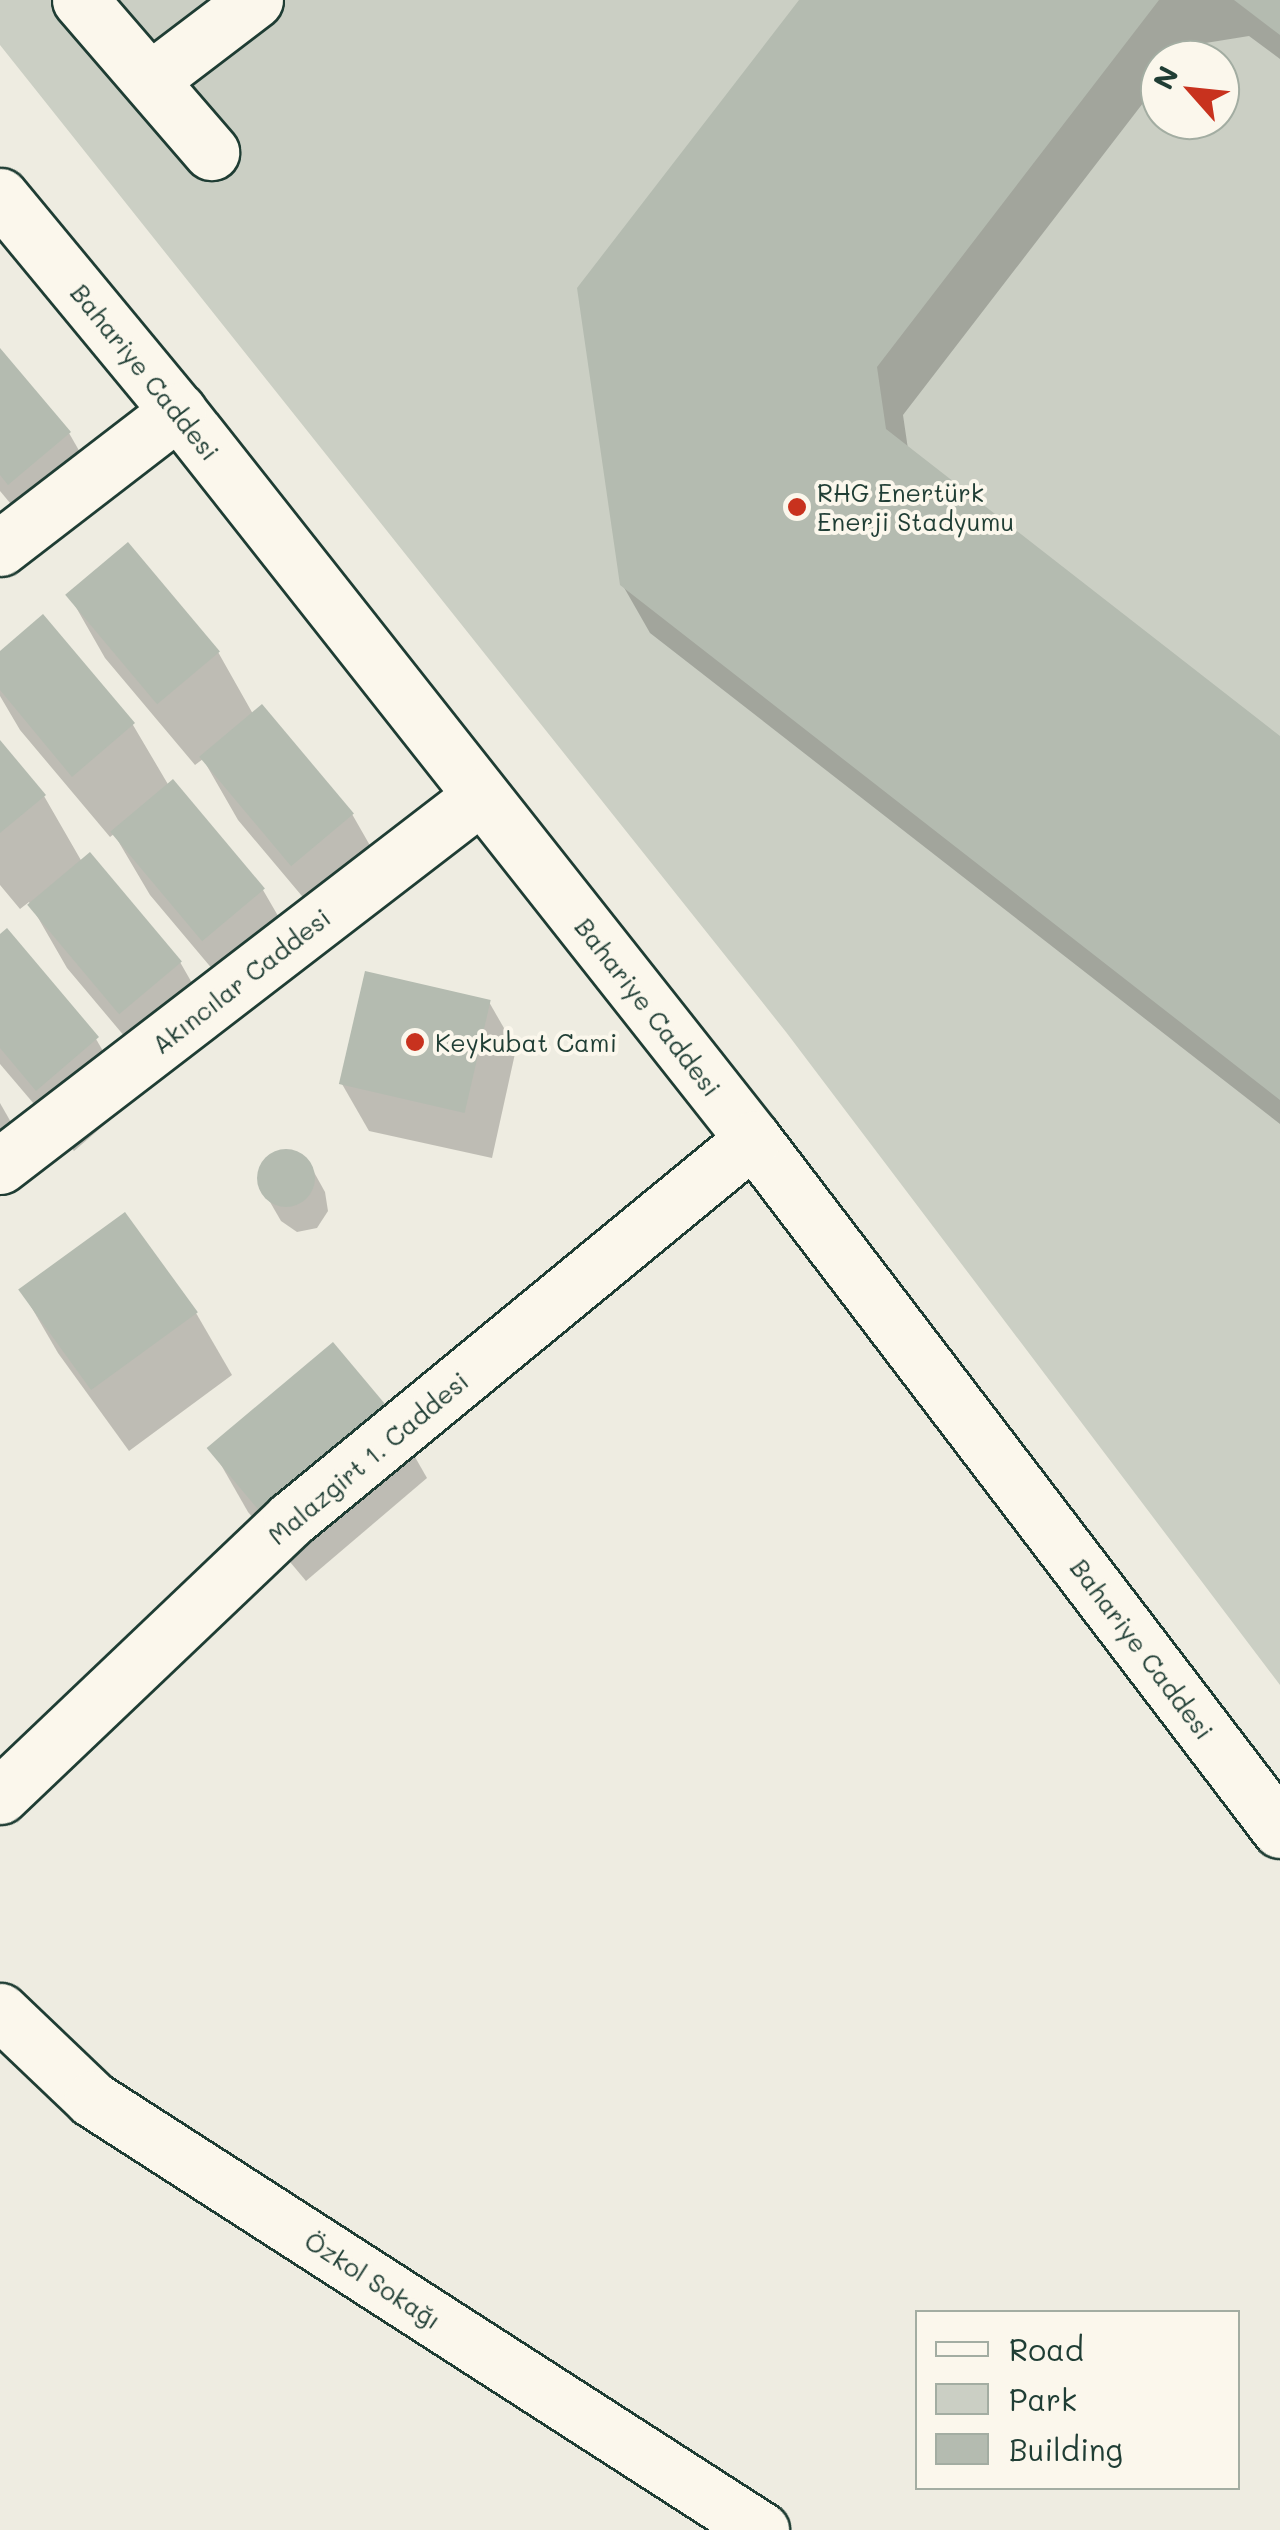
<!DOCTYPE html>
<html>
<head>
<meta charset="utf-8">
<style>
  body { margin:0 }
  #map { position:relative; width:1280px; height:2530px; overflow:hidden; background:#eeece1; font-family:Mali,sans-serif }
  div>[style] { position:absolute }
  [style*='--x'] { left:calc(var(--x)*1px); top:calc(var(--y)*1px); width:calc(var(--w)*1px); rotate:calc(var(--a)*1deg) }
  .green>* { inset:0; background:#cbcfc4 }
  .shadow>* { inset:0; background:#0003 }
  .building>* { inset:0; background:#b4bbb0; transform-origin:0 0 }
  .round { border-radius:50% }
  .roads { filter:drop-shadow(2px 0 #1f3d34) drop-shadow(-2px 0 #1f3d34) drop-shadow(0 2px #1f3d34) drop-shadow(0 -2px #1f3d34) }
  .minor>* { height:55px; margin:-27.5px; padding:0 27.5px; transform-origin:27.5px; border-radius:27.5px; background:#fbf7ec }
  .dots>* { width:28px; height:28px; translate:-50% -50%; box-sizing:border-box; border:5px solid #fbf7ec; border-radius:50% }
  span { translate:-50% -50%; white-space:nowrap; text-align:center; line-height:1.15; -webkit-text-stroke:8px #fbf7ec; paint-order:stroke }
  .street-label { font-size:25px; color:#1f3d34 }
  .poi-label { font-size:25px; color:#1f3d34 }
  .left { translate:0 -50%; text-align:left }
  .legend { position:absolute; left:915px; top:2310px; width:325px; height:180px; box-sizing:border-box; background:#fbf7ec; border:2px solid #a3ada2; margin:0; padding:12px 18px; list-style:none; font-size:30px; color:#1f3d34 }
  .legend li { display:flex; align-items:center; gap:20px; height:50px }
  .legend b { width:50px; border:2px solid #a3ada2 }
  .north { position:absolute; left:1140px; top:40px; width:100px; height:100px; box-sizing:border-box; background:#fbf7ec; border:2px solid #a3ada2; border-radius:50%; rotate:297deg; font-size:28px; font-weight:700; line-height:40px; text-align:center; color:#1f3d34 }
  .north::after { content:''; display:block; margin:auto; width:35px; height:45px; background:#c8321e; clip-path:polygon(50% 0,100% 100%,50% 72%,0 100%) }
</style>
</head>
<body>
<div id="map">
  <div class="green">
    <div style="clip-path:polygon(evenodd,0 0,1280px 0,1280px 1685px,786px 1032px,0 45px,0 0,1160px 60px,1220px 60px,1220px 120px,1160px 120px,1160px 60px)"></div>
  </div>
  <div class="shadow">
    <div style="clip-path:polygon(802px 0,1280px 0,1280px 59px,1249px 36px,1187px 46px,1176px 60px,1160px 60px,1160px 81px,903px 415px,908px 449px,1280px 740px,1280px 1124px,650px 633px,622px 584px)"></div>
    <div style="clip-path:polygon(0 352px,69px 433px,105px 496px,46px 546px,0 491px)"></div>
    <div style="clip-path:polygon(69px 595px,218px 652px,253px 714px,352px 814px,388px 877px,328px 927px,238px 820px,203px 759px,195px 765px,105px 658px)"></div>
    <div style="clip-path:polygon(43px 618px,133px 725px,169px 786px,173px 783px,263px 890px,299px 952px,240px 1002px,150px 895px,114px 834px,110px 837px,20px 730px,0 696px,0 654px)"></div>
    <div style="clip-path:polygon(0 744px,44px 796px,82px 862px,90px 855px,180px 962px,216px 1025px,157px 1075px,67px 968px,29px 902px,20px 909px,0 885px)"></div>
    <div style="clip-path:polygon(0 937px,96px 1039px,132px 1101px,74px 1151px,0 1064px)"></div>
    <div style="clip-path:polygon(489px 1002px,516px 1049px,492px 1158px,369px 1131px,342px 1084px)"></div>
    <div style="clip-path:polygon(0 1103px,36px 1166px,0 1197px)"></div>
    <div style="clip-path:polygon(287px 1152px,310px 1165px,325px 1192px,328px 1211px,317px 1228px,297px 1232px,281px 1221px,266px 1195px,260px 1176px,269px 1158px)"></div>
    <div style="clip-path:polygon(22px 1291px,196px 1313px,232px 1375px,129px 1451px,58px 1353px)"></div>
    <div style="clip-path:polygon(391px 1415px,427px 1478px,306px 1581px,248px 1512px,212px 1449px)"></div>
  </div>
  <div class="building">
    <div style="clip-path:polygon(799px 0,1159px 0,877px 367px,886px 429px,1280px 736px,1280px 1100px,620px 585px,577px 288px)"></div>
    <div style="clip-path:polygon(1234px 0,1280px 0,1280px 35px)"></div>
    <div style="clip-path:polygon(0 348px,71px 432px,8px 485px,0 475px)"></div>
    <div style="left:128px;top:542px;width:143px;height:82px;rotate:50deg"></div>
    <div style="clip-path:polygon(43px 614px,135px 723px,72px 777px,0 690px,0 651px)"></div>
    <div style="left:262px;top:704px;width:143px;height:82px;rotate:50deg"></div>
    <div style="clip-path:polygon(0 740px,46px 795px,0 833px)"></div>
    <div style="left:173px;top:779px;width:143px;height:82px;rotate:50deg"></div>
    <div style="left:90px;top:852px;width:143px;height:82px;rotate:50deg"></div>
    <div style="clip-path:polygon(7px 928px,99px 1037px,36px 1091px,0 1048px,0 934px)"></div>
    <div style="left:365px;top:971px;width:129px;height:116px;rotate:13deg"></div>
    <div class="round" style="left:257px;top:1149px;width:58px;height:58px"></div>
    <div style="left:125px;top:1212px;width:124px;height:132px;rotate:54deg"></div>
    <div style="left:333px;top:1342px;width:94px;height:165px;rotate:50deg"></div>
  </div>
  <div class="roads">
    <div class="minor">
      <div style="--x:80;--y:0;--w:201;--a:49.2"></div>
      <div style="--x:150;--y:80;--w:132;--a:-37.3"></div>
      <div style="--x:0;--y:196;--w:279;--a:50.4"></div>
      <div style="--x:178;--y:411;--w:928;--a:51.7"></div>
      <div style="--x:753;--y:1139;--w:869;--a:52.67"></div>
      <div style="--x:0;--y:548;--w:225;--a:-37.6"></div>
      <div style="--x:0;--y:1166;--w:607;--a:-37.57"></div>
      <div style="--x:0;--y:1796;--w:402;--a:-43.6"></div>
      <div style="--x:291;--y:1519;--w:598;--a:-39.44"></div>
      <div style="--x:0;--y:2011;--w:127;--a:43.7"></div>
      <div style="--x:92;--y:2099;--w:796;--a:32.79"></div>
    </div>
  </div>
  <div class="dots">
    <div style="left:797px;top:507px;background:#c8321e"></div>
    <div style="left:415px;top:1042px;background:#c8321e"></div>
  </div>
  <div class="street-label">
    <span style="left:145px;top:372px;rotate:51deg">Bahariye Caddesi</span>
    <span style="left:241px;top:981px;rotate:-38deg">Akıncılar Caddesi</span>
    <span style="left:648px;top:1007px;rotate:52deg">Bahariye Caddesi</span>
    <span style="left:368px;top:1458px;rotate:-40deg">Malazgirt 1. Caddesi</span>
    <span style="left:1142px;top:1649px;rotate:53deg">Bahariye Caddesi</span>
    <span style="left:373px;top:2280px;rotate:33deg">Özkol Sokağı</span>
  </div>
  <div class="poi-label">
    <span class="left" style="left:817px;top:507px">RHG Enertürk<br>Enerji Stadyumu</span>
    <span class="left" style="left:435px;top:1042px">Keykubat Cami</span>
  </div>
  <ul class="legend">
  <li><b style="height:12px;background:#fbf7ec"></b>Road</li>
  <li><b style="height:28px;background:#cbcfc4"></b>Park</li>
  <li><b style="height:28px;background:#b4bbb0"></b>Building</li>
  </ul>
  <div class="north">N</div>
</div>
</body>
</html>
